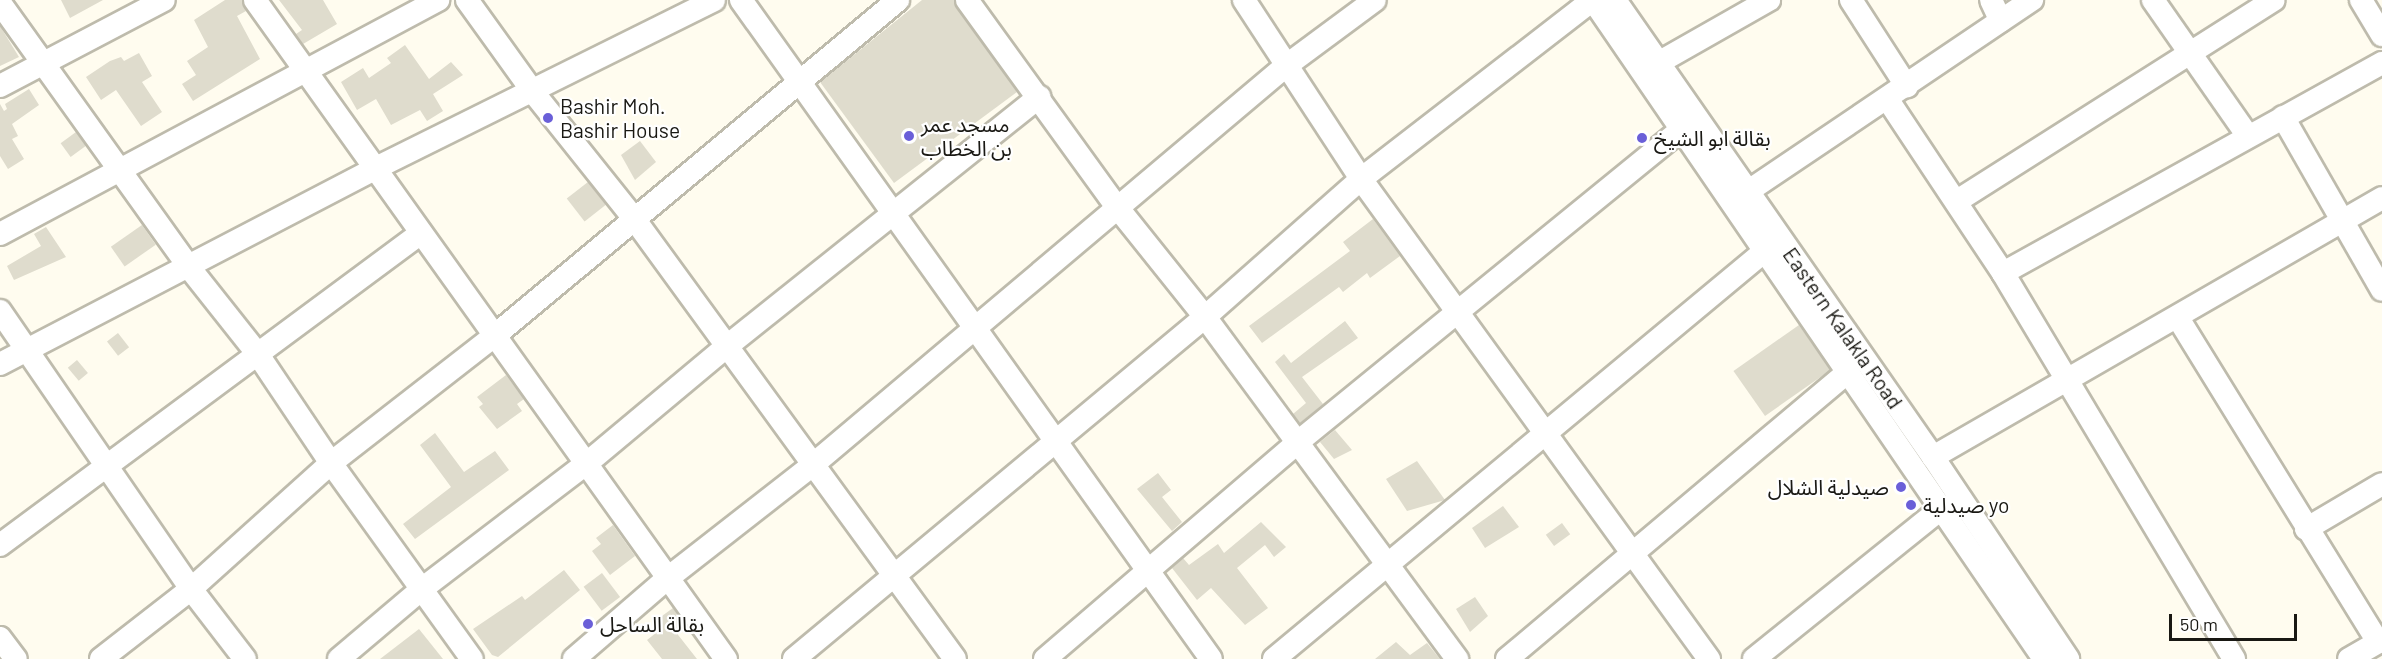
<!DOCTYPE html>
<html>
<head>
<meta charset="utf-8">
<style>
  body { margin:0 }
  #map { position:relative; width:2382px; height:659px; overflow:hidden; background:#fffcef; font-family:Barlow,"Noto Sans Arabic",sans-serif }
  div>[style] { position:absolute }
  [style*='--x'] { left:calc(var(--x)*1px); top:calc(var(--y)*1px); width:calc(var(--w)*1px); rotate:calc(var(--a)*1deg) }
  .building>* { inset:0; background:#dfdccd; transform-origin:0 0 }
  .roads { filter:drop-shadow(2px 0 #bebbac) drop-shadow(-2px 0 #bebbac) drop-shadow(0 2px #bebbac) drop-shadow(0 -2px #bebbac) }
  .minor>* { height:22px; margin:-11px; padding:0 11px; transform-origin:11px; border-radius:11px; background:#fff }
  .dots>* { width:16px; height:16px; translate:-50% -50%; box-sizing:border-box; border:3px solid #fff; border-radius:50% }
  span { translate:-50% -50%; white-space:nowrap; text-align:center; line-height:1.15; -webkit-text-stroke:4.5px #fff; paint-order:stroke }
  .poi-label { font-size:21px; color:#191813 }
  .left { translate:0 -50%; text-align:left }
  .right { translate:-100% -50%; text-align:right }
  .street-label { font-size:21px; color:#191813 }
  .scale { position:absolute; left:2169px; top:614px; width:128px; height:27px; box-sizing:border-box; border:3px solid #191813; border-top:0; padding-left:8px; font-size:18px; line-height:21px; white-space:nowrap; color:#191813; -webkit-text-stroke:4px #fff; paint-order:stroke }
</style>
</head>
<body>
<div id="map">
  <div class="building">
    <div style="clip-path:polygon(61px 0,103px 0,70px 18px)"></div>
    <div style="clip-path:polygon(225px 0,242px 0,246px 11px,237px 16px,260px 59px,193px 101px,182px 84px,196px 75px,187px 61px,208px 47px,194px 20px)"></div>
    <div style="clip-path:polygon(279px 0,323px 0,337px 24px,303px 44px,296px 34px,302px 30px)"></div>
    <div style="clip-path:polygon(922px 0,954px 0,1017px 92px,894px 183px,820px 82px)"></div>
    <div style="clip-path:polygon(0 26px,19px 57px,0 66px)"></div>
    <div style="clip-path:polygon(405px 45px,429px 79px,451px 62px,463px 75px,433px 94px,443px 111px,427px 121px,420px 110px,391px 125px,376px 99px,357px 110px,341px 82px,363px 68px,369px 78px,391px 63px,387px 58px)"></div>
    <div style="clip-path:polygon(139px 53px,152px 76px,142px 82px,162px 112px,141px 126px,116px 90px,101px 100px,86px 77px,110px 61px,121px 57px,124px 61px)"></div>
    <div style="clip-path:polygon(29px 89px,39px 105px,12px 124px,18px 136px,12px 139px,24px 159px,8px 169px,0 156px,0 104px,4px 111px,7px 109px,5px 104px)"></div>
    <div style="left:76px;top:132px;width:17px;height:19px;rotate:54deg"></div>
    <div style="clip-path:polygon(640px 141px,656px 162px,635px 180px,621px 155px)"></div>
    <div style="left:588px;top:182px;width:29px;height:27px;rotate:52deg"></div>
    <div style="clip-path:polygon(1373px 219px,1400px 256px,1370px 278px,1367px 273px,1343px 292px,1339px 287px,1262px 343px,1249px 326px,1350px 251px,1343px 242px)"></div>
    <div style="left:142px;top:225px;width:24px;height:38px;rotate:55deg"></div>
    <div style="clip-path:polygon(46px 227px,66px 257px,14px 280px,7px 266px,41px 246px,34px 234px)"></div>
    <div style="clip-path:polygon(1345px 321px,1358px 338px,1302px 377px,1323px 404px,1300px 423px,1293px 414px,1306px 403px,1275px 362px,1284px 354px,1291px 363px)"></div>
    <div style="left:1799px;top:325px;width:55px;height:80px;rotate:55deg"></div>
    <div style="left:118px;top:333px;width:18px;height:14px;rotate:52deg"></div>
    <div style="left:77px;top:360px;width:17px;height:12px;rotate:50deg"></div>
    <div style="clip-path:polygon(506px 375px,524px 399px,517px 404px,522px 411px,497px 429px,479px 407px,483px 404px,477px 397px)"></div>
    <div style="clip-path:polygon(1335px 430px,1352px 450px,1334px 459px,1320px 442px)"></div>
    <div style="clip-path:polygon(435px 433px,464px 472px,495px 451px,509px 470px,415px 539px,403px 524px,451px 487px,420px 445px)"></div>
    <div style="clip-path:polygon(1417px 461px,1445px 500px,1407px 511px,1386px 479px)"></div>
    <div style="clip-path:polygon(1158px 473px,1171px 490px,1162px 497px,1182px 522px,1172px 531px,1137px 489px)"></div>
    <div style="clip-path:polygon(1503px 506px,1519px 527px,1485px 548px,1472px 528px)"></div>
    <div style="clip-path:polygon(1261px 522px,1286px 547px,1274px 557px,1265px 545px,1237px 568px,1268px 608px,1245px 625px,1211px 588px,1197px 600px,1172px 568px,1183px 558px,1189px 565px,1218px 544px,1224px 553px)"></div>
    <div style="left:1562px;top:523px;width:14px;height:20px;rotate:54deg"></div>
    <div style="clip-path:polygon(613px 525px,635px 556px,610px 575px,592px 551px,601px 544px,596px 538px)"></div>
    <div style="clip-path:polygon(564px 570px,580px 590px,498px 657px,492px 655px,473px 629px,522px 596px,525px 600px)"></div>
    <div style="left:602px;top:573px;width:30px;height:23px;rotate:53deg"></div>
    <div style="clip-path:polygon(1475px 597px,1488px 616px,1470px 632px,1456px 609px)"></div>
    <div style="clip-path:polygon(673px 608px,684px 624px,675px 631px,697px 659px,662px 659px,647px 640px,661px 629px,655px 621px)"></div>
    <div style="clip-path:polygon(419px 629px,443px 659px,380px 659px)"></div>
    <div style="clip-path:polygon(1396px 642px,1410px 655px,1427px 643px,1440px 659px,1375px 659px)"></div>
  </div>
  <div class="roads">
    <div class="minor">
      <div style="--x:255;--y:0;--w:810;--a:54.45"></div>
      <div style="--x:467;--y:0;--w:113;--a:54.3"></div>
      <div style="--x:533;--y:92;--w:164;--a:51.4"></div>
      <div style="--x:635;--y:220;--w:543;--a:53.91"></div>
      <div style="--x:741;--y:0;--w:809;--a:54.5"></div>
      <div style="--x:967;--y:0;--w:256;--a:54.1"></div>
      <div style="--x:1117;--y:207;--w:141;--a:51.3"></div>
      <div style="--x:1205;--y:317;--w:425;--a:53.6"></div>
      <div style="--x:1244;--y:0;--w:214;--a:56.8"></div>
      <div style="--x:1361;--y:179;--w:593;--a:54.06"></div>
      <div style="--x:1593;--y:0;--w:799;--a:55.61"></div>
      <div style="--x:1615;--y:0;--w:557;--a:55.17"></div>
      <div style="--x:1933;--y:457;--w:243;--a:56.2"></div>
      <div style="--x:1851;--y:0;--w:103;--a:57.2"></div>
      <div style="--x:1991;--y:0;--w:23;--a:65"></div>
      <div style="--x:2153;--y:0;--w:166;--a:55.1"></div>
      <div style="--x:2361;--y:0;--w:41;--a:59"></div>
      <div style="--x:0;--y:3;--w:323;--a:54.4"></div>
      <div style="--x:188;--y:266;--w:111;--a:51.6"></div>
      <div style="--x:257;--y:353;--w:133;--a:56.1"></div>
      <div style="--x:331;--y:463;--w:241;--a:54.3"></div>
      <div style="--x:1658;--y:63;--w:128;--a:-29.6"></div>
      <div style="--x:0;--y:86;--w:185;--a:-27.7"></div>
      <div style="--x:1888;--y:100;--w:208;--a:56.4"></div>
      <div style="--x:2003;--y:273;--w:450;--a:59.1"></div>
      <div style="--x:2283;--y:117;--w:199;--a:60.2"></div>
      <div style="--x:1747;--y:192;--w:344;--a:-34"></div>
      <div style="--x:1957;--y:201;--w:375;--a:-32.4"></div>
      <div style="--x:0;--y:234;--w:497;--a:-28.1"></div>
      <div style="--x:2003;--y:273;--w:433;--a:-29"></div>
      <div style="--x:0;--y:311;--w:337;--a:55.5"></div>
      <div style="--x:191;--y:589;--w:88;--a:52.4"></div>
      <div style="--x:2178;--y:318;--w:381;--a:58.3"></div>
      <div style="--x:0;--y:364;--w:426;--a:-27.5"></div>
      <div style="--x:378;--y:167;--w:375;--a:-26.4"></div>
      <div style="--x:1933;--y:457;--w:518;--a:-29.98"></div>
      <div style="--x:2306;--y:529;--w:88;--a:-30.6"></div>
      <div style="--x:0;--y:545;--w:524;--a:-36.54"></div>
      <div style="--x:0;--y:638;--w:26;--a:53"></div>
      <div style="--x:101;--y:659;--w:114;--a:-37.9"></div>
      <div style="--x:191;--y:589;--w:188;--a:-42"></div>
      <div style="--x:331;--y:463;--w:205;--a:-37.9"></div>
      <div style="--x:493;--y:337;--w:527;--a:-39.76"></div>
      <div style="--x:339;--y:659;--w:110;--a:-40.2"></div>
      <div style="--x:423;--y:588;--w:205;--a:-37.3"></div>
      <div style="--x:586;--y:464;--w:182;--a:-39.9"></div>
      <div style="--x:726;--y:347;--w:401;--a:-38.6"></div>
      <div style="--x:574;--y:659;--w:124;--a:-40.8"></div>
      <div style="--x:668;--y:578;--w:187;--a:-38"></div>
      <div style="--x:815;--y:463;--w:617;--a:-40.14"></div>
      <div style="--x:1287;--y:65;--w:109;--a:-36.5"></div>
      <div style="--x:794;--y:659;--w:535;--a:-39.76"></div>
      <div style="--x:1205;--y:317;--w:208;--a:-41.5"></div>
      <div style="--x:1361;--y:179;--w:293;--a:-37.7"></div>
      <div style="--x:1045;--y:659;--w:333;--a:-40.6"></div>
      <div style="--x:1298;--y:442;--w:493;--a:-39.2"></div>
      <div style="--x:1274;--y:659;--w:640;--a:-39.74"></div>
      <div style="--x:1507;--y:659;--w:447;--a:-40.1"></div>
      <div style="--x:1754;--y:659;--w:243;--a:-38.8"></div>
      <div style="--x:2349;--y:659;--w:38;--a:-30"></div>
    </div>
  </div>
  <div class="dots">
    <div style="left:548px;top:118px;background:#6a5fd8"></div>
    <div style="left:909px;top:136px;background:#6a5fd8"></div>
    <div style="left:1642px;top:138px;background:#6a5fd8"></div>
    <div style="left:1901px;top:487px;background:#6a5fd8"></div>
    <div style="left:1911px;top:505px;background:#6a5fd8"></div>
    <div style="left:588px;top:624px;background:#6a5fd8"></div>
  </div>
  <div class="poi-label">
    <span class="left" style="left:560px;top:118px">Bashir Moh.<br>Bashir House</span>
    <span class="left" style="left:921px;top:136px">مسجد عمر<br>بن الخطاب</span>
    <span class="left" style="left:1654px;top:138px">بقالة ابو الشيخ</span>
    <span class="right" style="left:1889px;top:487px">صيدلية الشلال</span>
    <span class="left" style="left:1923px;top:505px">صيدلية yo</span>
    <span class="left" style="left:600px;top:624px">بقالة الساحل</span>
  </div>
  <div class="street-label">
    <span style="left:1843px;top:328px;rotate:55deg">Eastern Kalakla Road</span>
  </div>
  <div class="scale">50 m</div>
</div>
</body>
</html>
